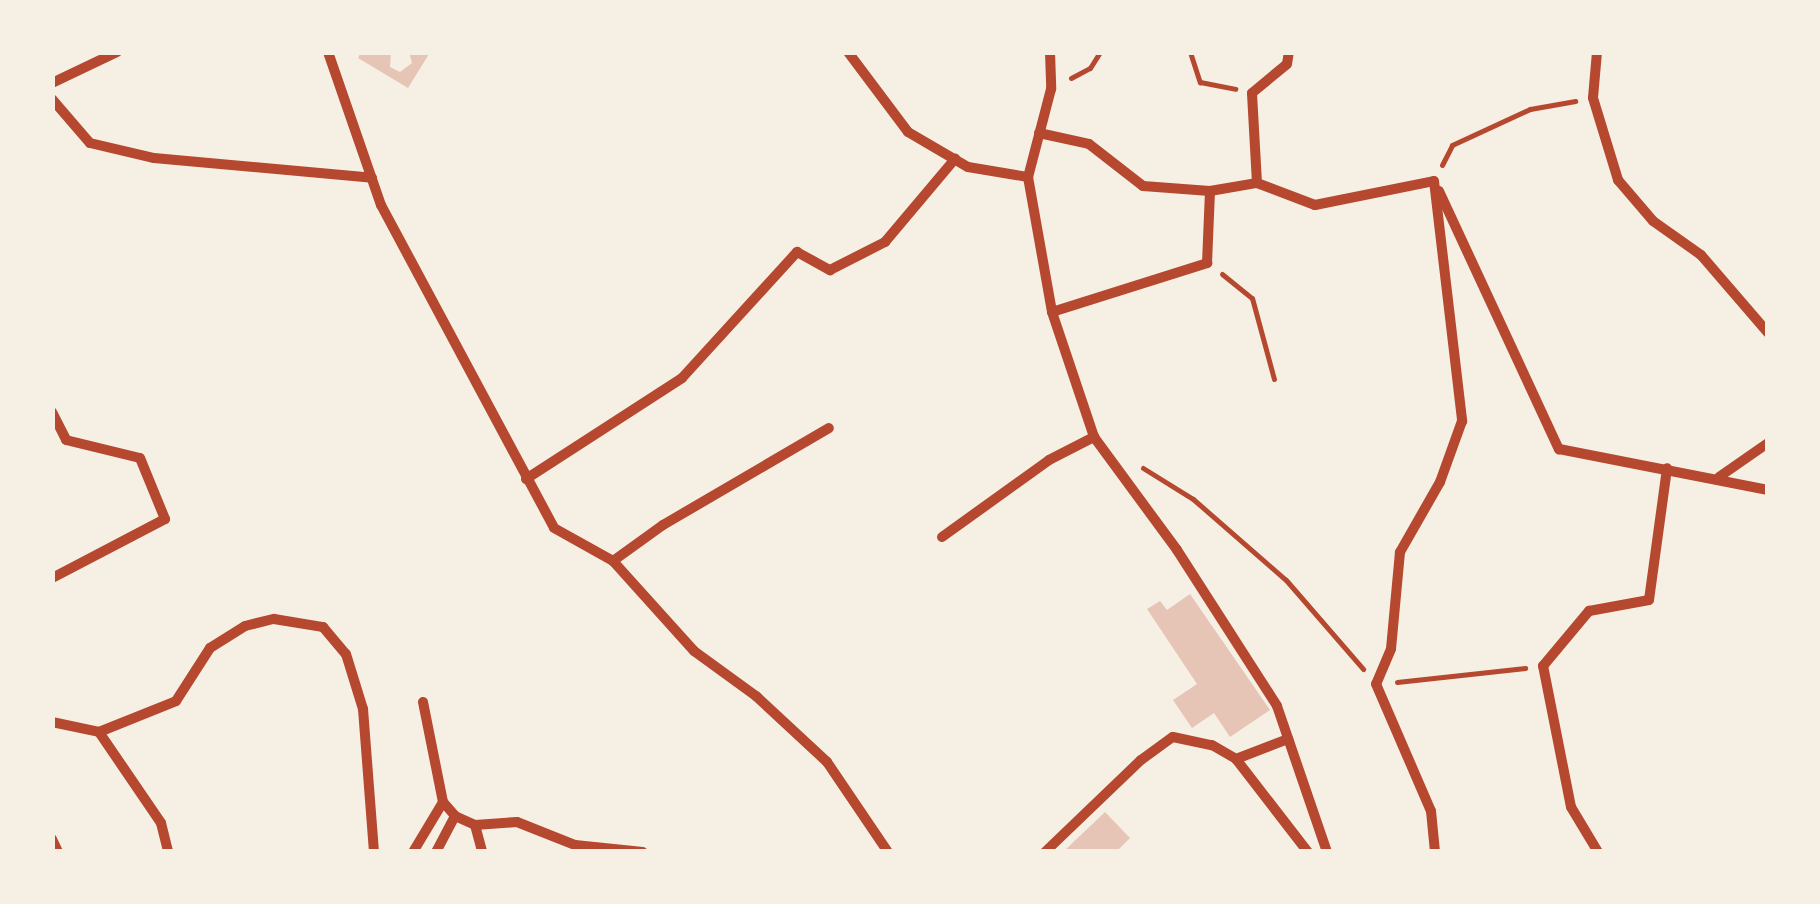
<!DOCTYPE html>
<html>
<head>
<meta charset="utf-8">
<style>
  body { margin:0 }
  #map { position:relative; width:1820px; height:904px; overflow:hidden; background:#f6efe4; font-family:Signika,sans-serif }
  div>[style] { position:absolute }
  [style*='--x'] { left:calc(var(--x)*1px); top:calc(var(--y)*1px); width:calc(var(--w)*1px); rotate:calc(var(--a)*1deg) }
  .building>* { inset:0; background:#e6c5b7 }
  .path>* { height:5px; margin:-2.5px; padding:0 2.5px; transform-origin:2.5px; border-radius:2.5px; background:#b5482f }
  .minor>* { height:10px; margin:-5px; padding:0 5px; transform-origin:5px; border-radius:5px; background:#b5482f }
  span { translate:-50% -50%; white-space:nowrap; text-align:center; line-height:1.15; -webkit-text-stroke:10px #f6efe4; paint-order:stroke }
  .frame { position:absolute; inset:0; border:55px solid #f6efe4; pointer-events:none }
</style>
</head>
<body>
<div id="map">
  <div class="building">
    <div style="clip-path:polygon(361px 52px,391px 52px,390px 67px,400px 72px,412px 63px,409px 52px,429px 54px,408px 88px,358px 58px)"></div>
    <div style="clip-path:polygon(1190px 594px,1270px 710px,1230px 737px,1214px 713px,1192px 728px,1173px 700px,1197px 684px,1147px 609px,1160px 601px,1167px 610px)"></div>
    <div style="clip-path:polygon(1105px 812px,1130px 838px,1116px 852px,1063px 852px)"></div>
  </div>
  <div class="path">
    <div style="--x:1190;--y:52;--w:32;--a:72"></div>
    <div style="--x:1200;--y:82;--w:36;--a:11"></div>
    <div style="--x:1071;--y:78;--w:21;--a:-28"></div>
    <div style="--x:1090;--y:68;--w:19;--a:-58"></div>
    <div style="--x:1442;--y:165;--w:22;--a:-63"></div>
    <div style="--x:1452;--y:145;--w:86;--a:-24.8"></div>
    <div style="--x:1530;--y:109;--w:46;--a:-10.1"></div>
    <div style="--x:1222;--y:274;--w:38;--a:39"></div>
    <div style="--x:1252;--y:298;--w:84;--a:74.8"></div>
    <div style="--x:1143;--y:468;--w:59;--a:31.8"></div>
    <div style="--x:1193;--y:499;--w:123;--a:41.1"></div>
    <div style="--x:1286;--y:580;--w:118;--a:49.1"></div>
    <div style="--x:1397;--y:682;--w:129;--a:-6.2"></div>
  </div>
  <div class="minor">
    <div style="--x:328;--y:52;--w:162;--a:70.9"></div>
    <div style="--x:381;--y:205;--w:366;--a:61.8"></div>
    <div style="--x:554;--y:528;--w:68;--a:29.2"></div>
    <div style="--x:613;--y:561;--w:121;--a:48"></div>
    <div style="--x:694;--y:651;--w:77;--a:36"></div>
    <div style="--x:756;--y:696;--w:97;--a:42.9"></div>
    <div style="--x:827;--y:762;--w:109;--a:55.9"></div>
    <div style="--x:848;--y:52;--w:100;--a:53.1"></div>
    <div style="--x:908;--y:132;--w:69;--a:30.3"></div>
    <div style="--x:968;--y:167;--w:61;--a:9.5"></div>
    <div style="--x:1050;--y:52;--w:37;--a:88"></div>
    <div style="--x:1051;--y:89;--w:91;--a:104.6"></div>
    <div style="--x:1028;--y:177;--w:137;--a:79.9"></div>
    <div style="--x:1052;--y:312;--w:132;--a:71.4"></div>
    <div style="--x:1094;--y:437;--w:140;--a:53.7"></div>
    <div style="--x:1177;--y:550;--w:185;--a:57.3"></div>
    <div style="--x:1277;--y:706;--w:154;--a:71.1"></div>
    <div style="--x:1597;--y:52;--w:46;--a:95"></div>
    <div style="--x:1593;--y:98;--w:86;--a:73"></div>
    <div style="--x:1618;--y:180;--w:54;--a:49.5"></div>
    <div style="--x:1653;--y:221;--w:59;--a:35.3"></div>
    <div style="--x:1701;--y:255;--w:103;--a:49.3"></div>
    <div style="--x:52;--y:83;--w:72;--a:-25.5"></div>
    <div style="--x:52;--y:99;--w:58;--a:49.2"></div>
    <div style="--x:90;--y:143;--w:66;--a:13.2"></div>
    <div style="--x:154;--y:158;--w:219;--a:5.2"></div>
    <div style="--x:1039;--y:133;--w:51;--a:12.4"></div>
    <div style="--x:1089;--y:144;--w:68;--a:37.9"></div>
    <div style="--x:1143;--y:186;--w:67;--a:4.3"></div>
    <div style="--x:1434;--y:181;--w:242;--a:83.3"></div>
    <div style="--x:1462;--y:421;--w:65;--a:109.8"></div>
    <div style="--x:1440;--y:482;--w:81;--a:119.7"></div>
    <div style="--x:1400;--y:552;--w:97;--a:95.3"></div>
    <div style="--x:1391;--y:649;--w:38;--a:113"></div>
    <div style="--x:1376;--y:684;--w:138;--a:66.6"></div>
    <div style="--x:1431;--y:811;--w:41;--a:84.4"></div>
    <div style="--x:1257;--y:183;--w:62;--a:20.8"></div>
    <div style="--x:1315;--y:205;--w:121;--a:-11.4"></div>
    <div style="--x:1439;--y:191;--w:285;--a:65.1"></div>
    <div style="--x:1559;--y:449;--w:213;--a:11.1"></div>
    <div style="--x:1052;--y:312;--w:163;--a:-17.5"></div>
    <div style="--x:1207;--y:263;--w:72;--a:-87.6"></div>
    <div style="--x:1210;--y:191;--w:48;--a:-9.7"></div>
    <div style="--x:1257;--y:183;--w:90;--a:-93.2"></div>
    <div style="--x:1252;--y:93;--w:45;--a:-39.6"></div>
    <div style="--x:1287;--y:64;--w:12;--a:-81"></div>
    <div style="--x:52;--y:412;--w:31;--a:63"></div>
    <div style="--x:66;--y:440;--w:76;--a:13.7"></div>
    <div style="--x:140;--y:458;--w:66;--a:67.7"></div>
    <div style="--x:165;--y:519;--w:127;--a:152.4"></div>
    <div style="--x:1719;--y:477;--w:60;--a:-34.8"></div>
    <div style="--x:526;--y:479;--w:186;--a:-32.9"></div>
    <div style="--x:682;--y:378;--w:171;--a:-47.6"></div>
    <div style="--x:797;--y:252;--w:38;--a:29"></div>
    <div style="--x:830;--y:270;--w:62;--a:-27"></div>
    <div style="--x:885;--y:242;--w:109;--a:-49.9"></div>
    <div style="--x:942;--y:537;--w:132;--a:-35.7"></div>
    <div style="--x:1049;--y:460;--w:51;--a:-27.1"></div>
    <div style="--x:613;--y:561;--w:62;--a:-35.8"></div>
    <div style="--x:663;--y:525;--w:192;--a:-30.3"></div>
    <div style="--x:423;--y:702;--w:102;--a:78.7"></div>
    <div style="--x:443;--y:802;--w:18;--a:49"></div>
    <div style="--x:455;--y:816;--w:22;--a:24"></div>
    <div style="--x:475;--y:825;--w:28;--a:75"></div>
    <div style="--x:52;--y:722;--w:48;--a:12"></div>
    <div style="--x:99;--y:732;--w:83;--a:-21.9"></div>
    <div style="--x:176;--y:701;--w:63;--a:-57.3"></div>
    <div style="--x:210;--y:648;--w:41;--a:-32.2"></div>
    <div style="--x:245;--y:626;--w:30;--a:-14"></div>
    <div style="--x:274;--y:619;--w:50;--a:9.3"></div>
    <div style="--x:323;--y:627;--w:35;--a:50"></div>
    <div style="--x:346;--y:654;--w:58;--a:72.8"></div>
    <div style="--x:363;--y:709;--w:143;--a:85.6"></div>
    <div style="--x:99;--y:732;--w:110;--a:55.7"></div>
    <div style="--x:161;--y:823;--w:30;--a:76"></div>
    <div style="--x:1236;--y:759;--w:118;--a:52.3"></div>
    <div style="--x:475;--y:825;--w:42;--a:-4.1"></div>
    <div style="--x:517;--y:822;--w:62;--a:21.6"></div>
    <div style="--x:575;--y:845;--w:68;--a:5.9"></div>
    <div style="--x:52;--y:839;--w:14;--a:65"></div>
    <div style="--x:413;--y:852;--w:58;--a:-59"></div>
    <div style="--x:436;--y:852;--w:41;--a:-62.2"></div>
    <div style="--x:1045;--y:852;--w:133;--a:-43.8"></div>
    <div style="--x:1141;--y:760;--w:39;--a:-36"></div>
    <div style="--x:1173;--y:737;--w:40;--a:12"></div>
    <div style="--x:1212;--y:745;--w:28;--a:30"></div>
    <div style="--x:1236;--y:759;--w:56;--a:-21"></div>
    <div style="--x:1598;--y:852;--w:52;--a:-121"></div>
    <div style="--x:1571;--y:807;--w:144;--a:-101.2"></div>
    <div style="--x:1543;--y:666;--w:72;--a:-50.1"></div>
    <div style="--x:1589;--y:611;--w:61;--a:-10.4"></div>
    <div style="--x:1649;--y:600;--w:133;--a:-82.2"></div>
  </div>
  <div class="frame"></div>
</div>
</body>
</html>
